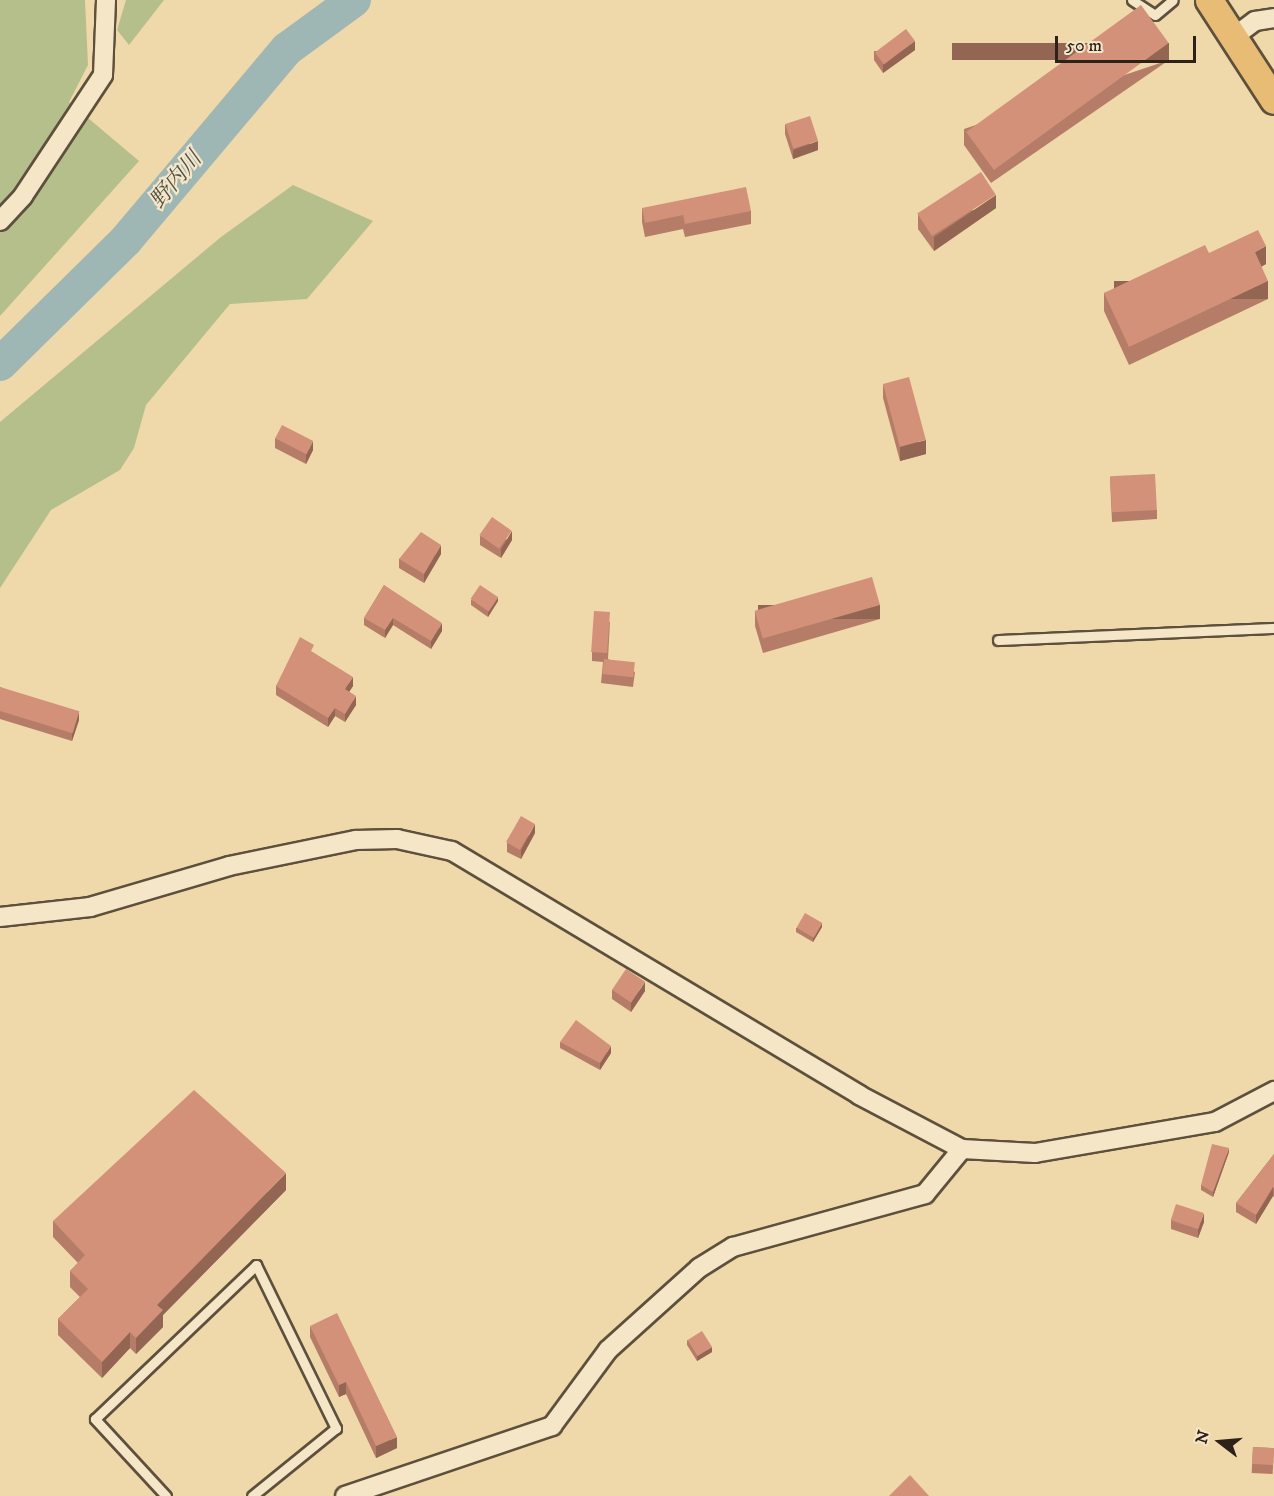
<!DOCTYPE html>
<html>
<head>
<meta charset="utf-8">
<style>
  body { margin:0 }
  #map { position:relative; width:1274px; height:1496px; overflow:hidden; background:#efd8a9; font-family:"IM FELL DW Pica","Noto Serif JP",serif }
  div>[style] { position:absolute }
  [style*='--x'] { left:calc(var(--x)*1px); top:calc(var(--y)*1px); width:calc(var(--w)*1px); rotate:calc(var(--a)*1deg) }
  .green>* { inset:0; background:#b5bf8b }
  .river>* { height:34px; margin:-17px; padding:0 17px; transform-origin:17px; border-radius:17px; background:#9fb7b4 }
  .roads { filter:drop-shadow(2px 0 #5d503d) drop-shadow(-2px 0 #5d503d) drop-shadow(0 2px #5d503d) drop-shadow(0 -2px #5d503d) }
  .service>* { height:9px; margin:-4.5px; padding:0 4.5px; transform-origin:4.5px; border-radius:4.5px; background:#f5e6c7 }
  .minor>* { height:18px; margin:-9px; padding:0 9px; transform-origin:9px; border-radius:9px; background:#f5e6c7 }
  .primary>* { height:27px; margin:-13.5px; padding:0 13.5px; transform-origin:13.5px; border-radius:13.5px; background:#e8bc74 }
  .wall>* { inset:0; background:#b57d67; transform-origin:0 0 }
  .shaded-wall>* { inset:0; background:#936654; transform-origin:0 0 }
  .building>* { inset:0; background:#d29178; transform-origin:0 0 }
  span { translate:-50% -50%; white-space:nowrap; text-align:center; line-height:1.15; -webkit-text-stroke:4.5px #f5e6c7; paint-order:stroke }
  .water-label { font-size:22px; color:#4e4f48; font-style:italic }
  .north { position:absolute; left:1190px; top:1412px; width:60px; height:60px; -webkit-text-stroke:4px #f5e6c7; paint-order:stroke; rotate:286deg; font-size:16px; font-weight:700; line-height:24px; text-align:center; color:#2c2219 }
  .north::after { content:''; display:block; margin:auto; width:21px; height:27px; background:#2c2219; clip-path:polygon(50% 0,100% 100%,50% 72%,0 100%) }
  .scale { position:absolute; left:1055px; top:36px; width:141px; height:27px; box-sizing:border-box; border:3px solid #2c2219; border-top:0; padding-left:8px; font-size:18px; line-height:21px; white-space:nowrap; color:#2c2219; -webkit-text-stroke:4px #f5e6c7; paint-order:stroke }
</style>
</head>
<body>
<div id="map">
  <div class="green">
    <div style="clip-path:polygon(0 0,85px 0,88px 65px,69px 102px,139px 161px,0 316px)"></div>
    <div style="clip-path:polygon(126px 0,164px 0,129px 45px,117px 30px)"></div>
    <div style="clip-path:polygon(293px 185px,373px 221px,307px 299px,230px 304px,146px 405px,134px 448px,120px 470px,51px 510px,0 588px,0 422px,221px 237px)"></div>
  </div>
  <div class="river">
    <div style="--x:0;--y:364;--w:177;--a:-44.5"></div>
    <div style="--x:126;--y:240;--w:250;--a:-49.9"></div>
    <div style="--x:287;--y:49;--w:83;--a:-36.2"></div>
  </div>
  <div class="roads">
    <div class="service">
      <div style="--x:1132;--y:0;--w:27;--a:33"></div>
      <div style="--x:1155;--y:15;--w:23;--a:-40"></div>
      <div style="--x:998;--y:640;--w:276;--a:-2.5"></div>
      <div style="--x:166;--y:1496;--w:105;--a:-132.7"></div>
      <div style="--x:95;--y:1419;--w:223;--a:-43.7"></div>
      <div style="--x:256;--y:1265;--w:182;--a:63.9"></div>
      <div style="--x:336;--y:1428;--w:108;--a:141"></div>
    </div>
    <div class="minor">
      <div style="--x:1235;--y:36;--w:25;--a:-37"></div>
      <div style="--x:1255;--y:21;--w:19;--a:-9"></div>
      <div style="--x:0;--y:221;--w:34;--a:-47"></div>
      <div style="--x:23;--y:196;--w:145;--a:-56.5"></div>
      <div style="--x:103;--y:75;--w:75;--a:-87.7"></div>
      <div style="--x:0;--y:917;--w:91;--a:-6.3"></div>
      <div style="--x:90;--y:907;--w:145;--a:-16.4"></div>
      <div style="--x:229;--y:866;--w:130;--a:-11.6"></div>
      <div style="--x:356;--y:840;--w:41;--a:-1.4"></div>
      <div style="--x:397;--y:839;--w:56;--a:12.3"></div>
      <div style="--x:452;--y:851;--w:475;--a:30.9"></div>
      <div style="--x:859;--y:1095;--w:116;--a:27.7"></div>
      <div style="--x:962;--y:1149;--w:73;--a:3.1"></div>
      <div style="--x:1035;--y:1153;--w:183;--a:-9.8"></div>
      <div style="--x:1215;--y:1122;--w:67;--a:-27.7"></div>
      <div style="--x:345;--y:1496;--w:219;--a:-18.7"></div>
      <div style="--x:552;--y:1426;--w:94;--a:-53.6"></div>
      <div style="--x:608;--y:1350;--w:122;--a:-42"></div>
      <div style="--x:699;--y:1268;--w:40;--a:-32"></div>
      <div style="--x:733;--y:1247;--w:199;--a:-15.4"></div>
      <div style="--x:925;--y:1194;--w:58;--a:-50.6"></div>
    </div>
    <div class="primary">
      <div style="--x:1209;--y:0;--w:119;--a:57"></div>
    </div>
  </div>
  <div class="wall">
    <div style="clip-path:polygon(915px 50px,883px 73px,874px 60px,874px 51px)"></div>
    <div style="clip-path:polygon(1169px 60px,991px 183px,964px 145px,964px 129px)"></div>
    <div style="clip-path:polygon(785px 124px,818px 150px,793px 159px,785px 134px)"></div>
    <div style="clip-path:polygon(642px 208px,751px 211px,751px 224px,685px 237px,683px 229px,645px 237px,642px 222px)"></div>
    <div style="clip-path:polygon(996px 208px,934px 251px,918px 229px,918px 215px)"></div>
    <div style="clip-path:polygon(1209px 253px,1266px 264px,1261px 267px,1268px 299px,1129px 365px,1104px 311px,1104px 293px)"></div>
    <div style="clip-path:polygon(883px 384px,926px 454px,900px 461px,883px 398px)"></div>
    <div style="clip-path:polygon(275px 438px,313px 450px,306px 464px,275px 448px)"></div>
    <div style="clip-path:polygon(1110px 477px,1157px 510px,1157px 519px,1112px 522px)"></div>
    <div style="clip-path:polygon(480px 536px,512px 540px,501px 558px,480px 545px)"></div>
    <div style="clip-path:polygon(441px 554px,424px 583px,399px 568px,399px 559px)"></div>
    <div style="clip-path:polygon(384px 585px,442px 631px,431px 649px,393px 625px,385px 638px,364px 625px,364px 618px)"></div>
    <div style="clip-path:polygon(471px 600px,498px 601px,488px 617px,471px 605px)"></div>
    <div style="clip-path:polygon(755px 612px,880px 619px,763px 653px,755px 626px)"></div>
    <div style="clip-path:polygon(610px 621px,608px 659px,635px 672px,633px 687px,601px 683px,603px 662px,592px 661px,592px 652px)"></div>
    <div style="clip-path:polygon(314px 653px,353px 686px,349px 692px,356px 705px,345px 722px,335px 716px,328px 727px,276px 695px,276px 686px)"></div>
    <div style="clip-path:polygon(0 687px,79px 720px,72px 741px,0 719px)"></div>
    <div style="clip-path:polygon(535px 833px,521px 859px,507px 852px,507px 843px)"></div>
    <div style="clip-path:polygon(822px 927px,813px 942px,796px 932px,796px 928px)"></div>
    <div style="clip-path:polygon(612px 990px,645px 991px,631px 1012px,612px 999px)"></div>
    <div style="clip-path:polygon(560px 1042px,611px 1053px,600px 1070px,560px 1048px)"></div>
    <div style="clip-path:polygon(1229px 1152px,1213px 1197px,1201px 1190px,1201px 1185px)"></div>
    <div style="clip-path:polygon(1274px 1154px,1274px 1197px,1273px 1196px,1256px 1224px,1236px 1212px,1236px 1203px)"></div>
    <div style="clip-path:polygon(286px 1190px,163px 1315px,163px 1327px,136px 1354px,130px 1348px,102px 1378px,58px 1335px,58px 1319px,80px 1297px,70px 1287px,70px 1271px,78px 1263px,53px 1237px,53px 1221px)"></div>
    <div style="clip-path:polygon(1171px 1220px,1204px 1222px,1198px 1238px,1171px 1229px)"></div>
    <div style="clip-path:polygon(310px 1326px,397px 1448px,376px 1458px,346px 1394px,339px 1397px,310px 1337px)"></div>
    <div style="clip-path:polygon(687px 1340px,712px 1352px,697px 1361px,687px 1345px)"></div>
    <div style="left:1253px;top:1447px;width:21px;height:26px;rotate:3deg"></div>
  </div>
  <div class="shaded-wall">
    <div style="clip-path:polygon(915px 41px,915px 50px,883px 73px,883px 63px)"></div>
    <div style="left:1169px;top:43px;width:17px;height:217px;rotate:90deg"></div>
    <div style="clip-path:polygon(818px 141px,818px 150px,793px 159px,793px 150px)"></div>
    <div style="clip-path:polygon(996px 195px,996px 208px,934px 251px,934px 237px)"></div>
    <div style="clip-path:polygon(1266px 246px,1266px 264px,1255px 270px,1255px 252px)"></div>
    <div style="left:1268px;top:281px;width:18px;height:154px;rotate:90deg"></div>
    <div style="clip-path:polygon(926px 440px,926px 454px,900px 461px,900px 447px)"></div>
    <div style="clip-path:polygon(313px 441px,313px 450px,306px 464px,306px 455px)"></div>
    <div style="clip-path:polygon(512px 531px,512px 540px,501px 558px,501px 549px)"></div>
    <div style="clip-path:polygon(441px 545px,441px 554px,424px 583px,424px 574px)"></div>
    <div style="clip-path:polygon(498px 597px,498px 601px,488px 617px,488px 612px)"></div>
    <div style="left:880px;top:605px;width:14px;height:122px;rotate:90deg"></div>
    <div style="clip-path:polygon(393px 618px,393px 625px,385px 638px,385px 630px)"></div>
    <div style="clip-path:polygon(442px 623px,442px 631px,431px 649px,431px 641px)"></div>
    <div style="clip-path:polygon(353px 677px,353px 686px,345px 698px,345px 689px)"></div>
    <div style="clip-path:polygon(356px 696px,356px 705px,345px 722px,345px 714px)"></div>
    <div style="clip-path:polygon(335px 708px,335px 716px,328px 727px,328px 718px)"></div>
    <div style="clip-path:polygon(79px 711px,79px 720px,72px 741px,72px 732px)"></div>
    <div style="clip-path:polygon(535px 824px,535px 833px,521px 859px,521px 850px)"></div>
    <div style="clip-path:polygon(822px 923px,822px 927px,813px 942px,813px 938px)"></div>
    <div style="clip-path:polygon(645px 982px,645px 991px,631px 1012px,631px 1003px)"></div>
    <div style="clip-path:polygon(611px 1046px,611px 1053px,600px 1070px,600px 1063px)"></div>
    <div style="clip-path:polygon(1229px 1148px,1229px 1152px,1213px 1197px,1213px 1192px)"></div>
    <div style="clip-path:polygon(286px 1173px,286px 1190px,163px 1315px,163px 1327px,136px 1354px,136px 1338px,157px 1305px)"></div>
    <div style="clip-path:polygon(1273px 1187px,1273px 1196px,1256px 1224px,1256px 1215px)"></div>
    <div style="clip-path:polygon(1204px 1213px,1204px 1222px,1198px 1238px,1198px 1229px)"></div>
    <div style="clip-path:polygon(130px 1332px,130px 1348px,102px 1378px,102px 1362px)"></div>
    <div style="clip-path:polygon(712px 1347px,712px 1352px,697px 1361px,697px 1356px)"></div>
    <div style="clip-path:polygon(346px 1382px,346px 1394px,339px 1397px,339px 1385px)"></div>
    <div style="clip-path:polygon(397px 1437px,397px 1448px,376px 1458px,376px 1446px)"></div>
  </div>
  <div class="building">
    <div style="left:1141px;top:5px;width:47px;height:216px;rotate:54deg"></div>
    <div style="left:906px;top:29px;width:15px;height:39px;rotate:53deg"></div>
    <div style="left:810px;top:116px;width:26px;height:26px;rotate:72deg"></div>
    <div style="left:981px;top:172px;width:27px;height:76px;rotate:57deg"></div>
    <div style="clip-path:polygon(746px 187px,751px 211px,685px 224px,683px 215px,645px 223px,642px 208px)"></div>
    <div style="clip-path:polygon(1258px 230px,1266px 246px,1255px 252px,1268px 281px,1129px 347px,1104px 293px,1205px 245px,1209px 253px)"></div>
    <div style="left:909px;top:377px;width:65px;height:27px;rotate:75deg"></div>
    <div style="left:282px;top:425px;width:35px;height:15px;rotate:27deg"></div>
    <div style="left:1155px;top:474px;width:36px;height:45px;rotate:87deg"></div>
    <div style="left:492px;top:517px;width:24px;height:22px;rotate:35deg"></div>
    <div style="clip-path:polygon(421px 532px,441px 545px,424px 574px,399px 559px)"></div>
    <div style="left:872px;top:577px;width:29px;height:122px;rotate:74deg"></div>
    <div style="clip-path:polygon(384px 585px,442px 623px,431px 641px,393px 618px,385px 630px,364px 618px)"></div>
    <div style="left:480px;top:585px;width:22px;height:17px;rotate:34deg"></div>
    <div style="left:594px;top:611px;width:16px;height:41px;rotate:4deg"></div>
    <div style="clip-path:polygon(300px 637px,314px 645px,311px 651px,353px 677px,345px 689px,356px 696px,345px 714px,335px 708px,328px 718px,276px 686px)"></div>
    <div style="left:604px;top:659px;width:31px;height:15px;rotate:6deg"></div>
    <div style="left:0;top:687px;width:83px;height:23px;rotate:17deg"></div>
    <div style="left:521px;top:816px;width:16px;height:30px;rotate:30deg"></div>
    <div style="left:805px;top:913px;width:20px;height:17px;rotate:30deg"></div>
    <div style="left:626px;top:969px;width:23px;height:25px;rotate:34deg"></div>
    <div style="clip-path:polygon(576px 1020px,611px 1046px,600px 1063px,560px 1042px)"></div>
    <div style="clip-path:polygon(194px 1090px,286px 1173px,157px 1305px,163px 1310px,136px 1338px,130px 1332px,102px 1362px,58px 1319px,88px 1289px,70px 1271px,85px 1255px,53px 1221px)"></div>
    <div style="clip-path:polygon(1212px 1144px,1229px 1148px,1213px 1192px,1201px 1185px)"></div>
    <div style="clip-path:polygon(1274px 1154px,1274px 1188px,1273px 1187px,1256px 1215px,1236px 1203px)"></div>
    <div style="left:1176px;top:1204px;width:29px;height:17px;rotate:18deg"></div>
    <div style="clip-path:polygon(337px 1313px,397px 1437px,376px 1446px,346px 1382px,339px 1385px,310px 1326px)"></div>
    <div style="left:702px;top:1331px;width:19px;height:17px;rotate:58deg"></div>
    <div style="left:1253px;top:1447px;width:21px;height:17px;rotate:3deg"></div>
    <div style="clip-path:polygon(910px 1475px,929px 1496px,889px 1496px)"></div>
  </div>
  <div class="water-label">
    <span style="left:176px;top:180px;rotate:-50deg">野内川</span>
  </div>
  <div class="north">N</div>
  <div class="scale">50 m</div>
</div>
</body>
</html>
